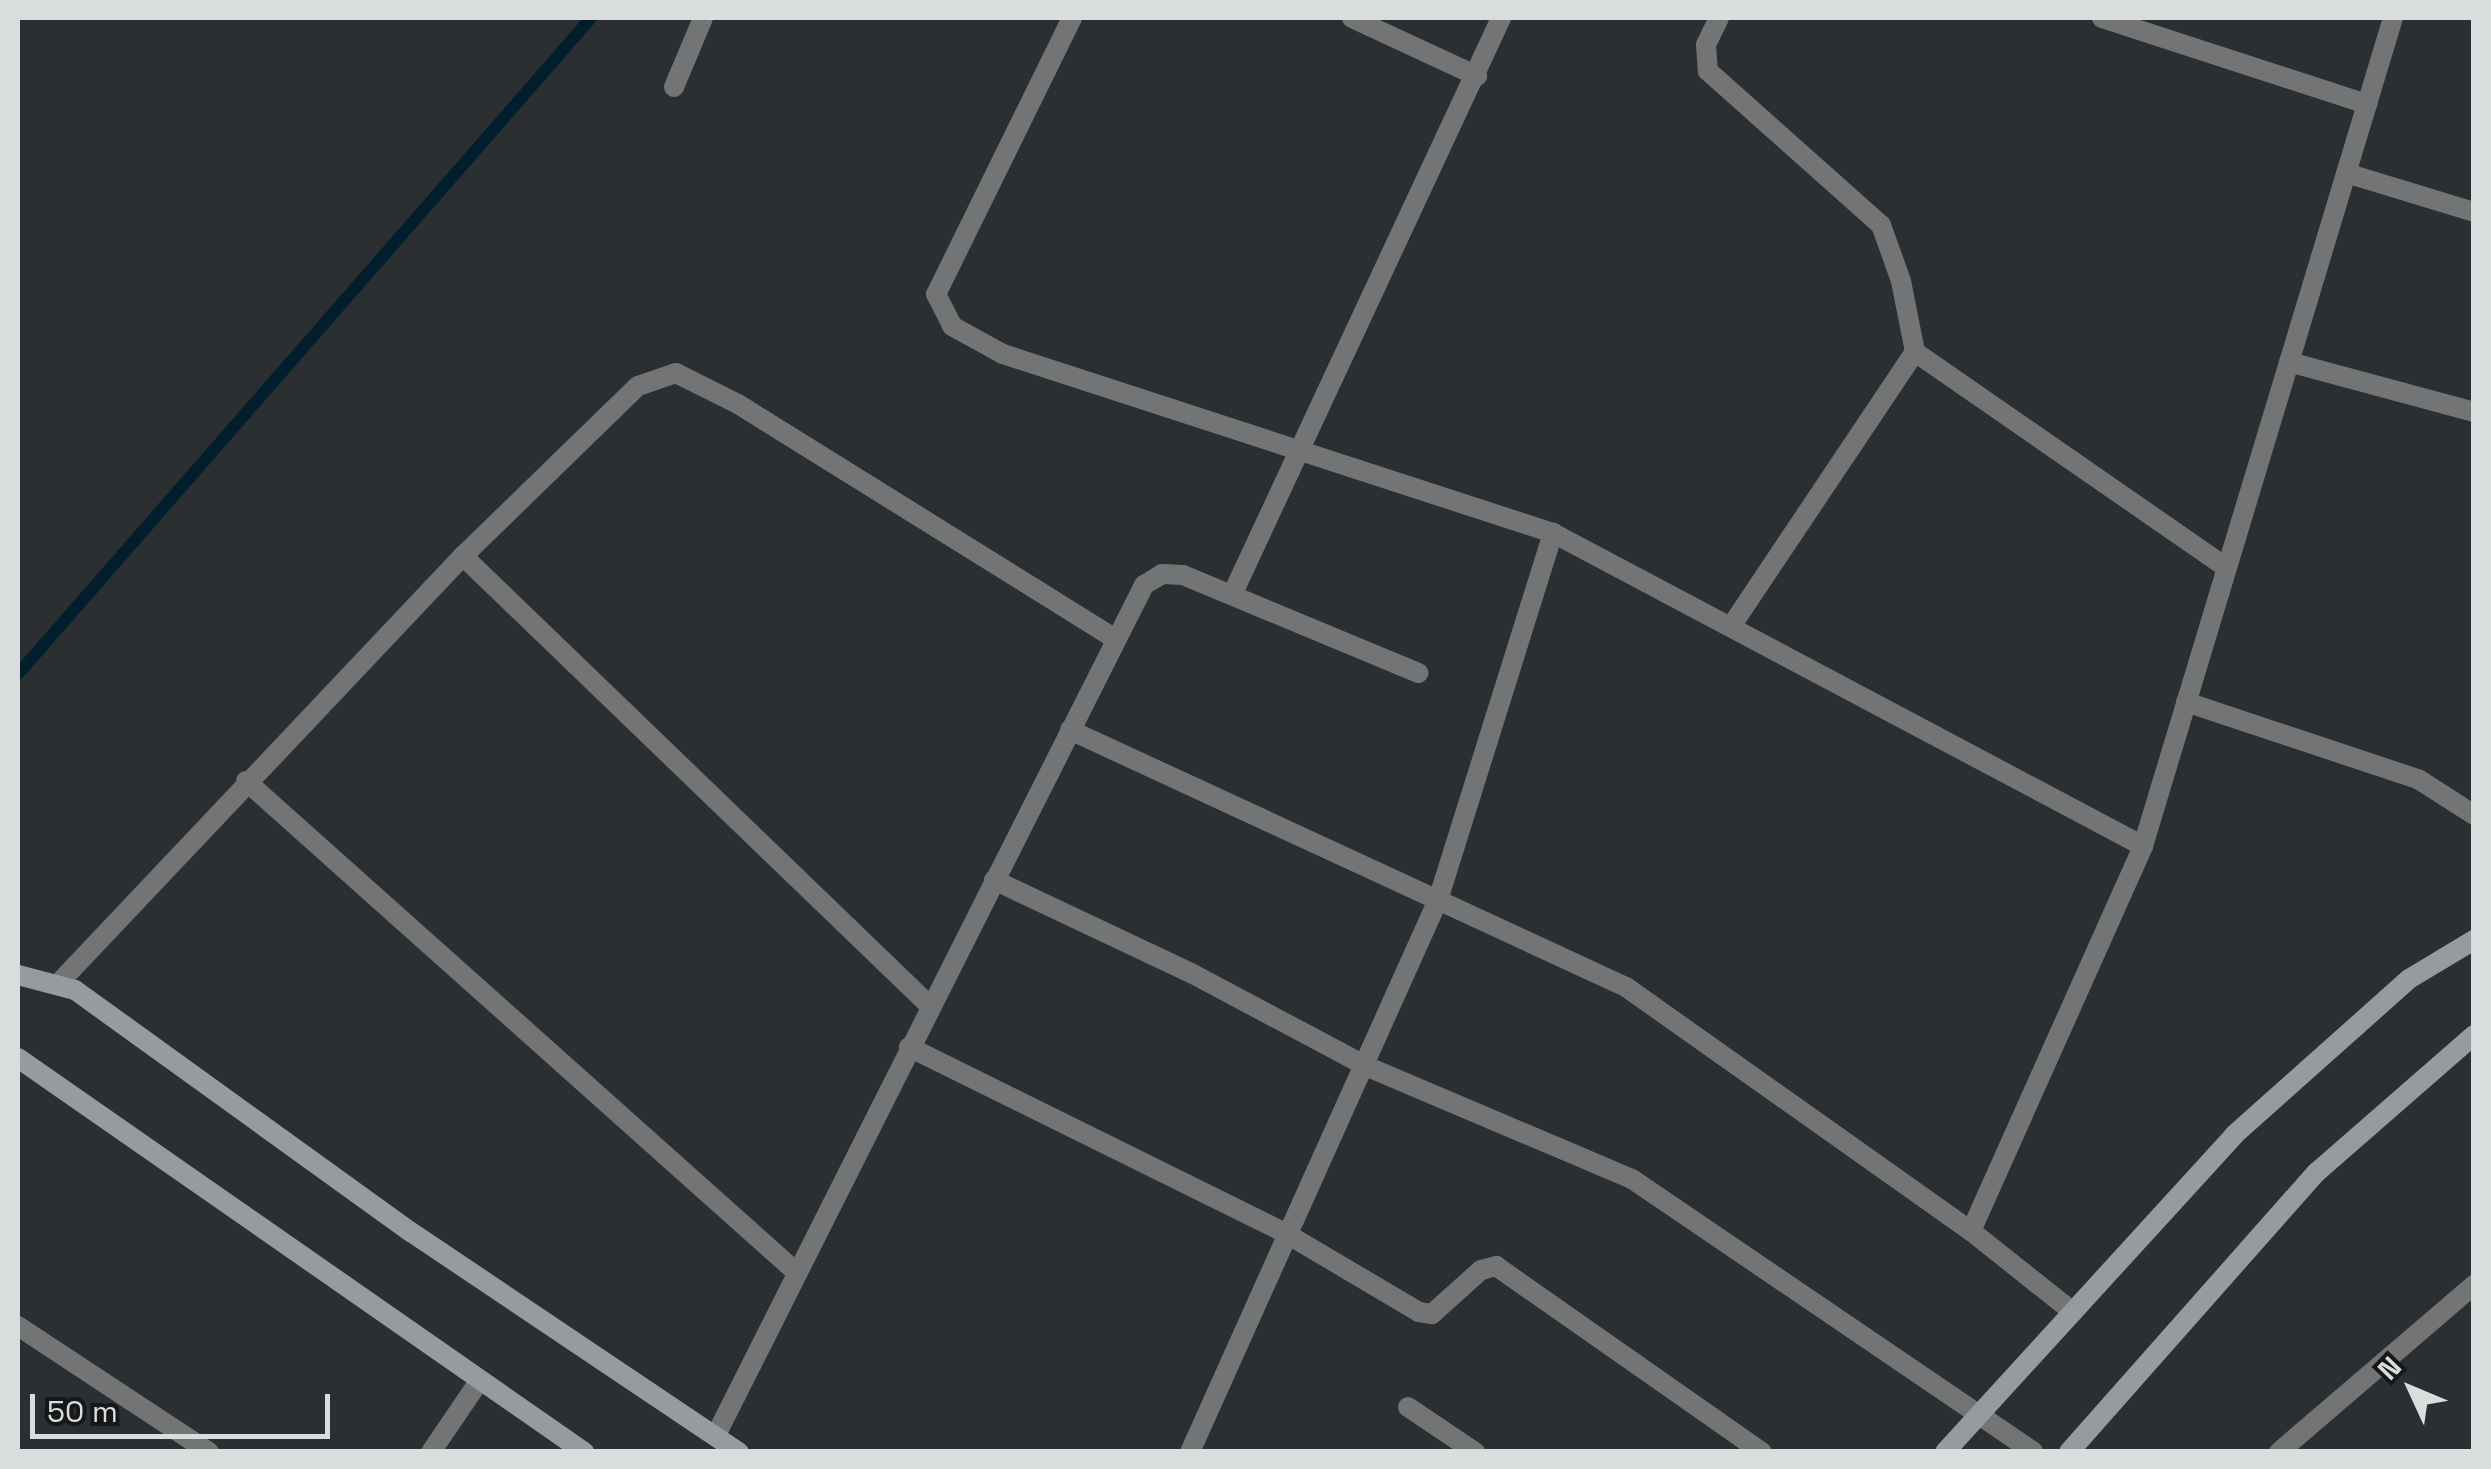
<!DOCTYPE html>
<html>
<head>
<meta charset="utf-8">
<style>
  body { margin:0 }
  #map { position:relative; width:2491px; height:1469px; overflow:hidden; background:#2b2f31; font-family:"Space Grotesk",sans-serif }
  div>[style] { position:absolute }
  [style*='--x'] { left:calc(var(--x)*1px); top:calc(var(--y)*1px); width:calc(var(--w)*1px); rotate:calc(var(--a)*1deg) }
  .stream>* { height:12px; margin:-6px; padding:0 6px; transform-origin:6px; border-radius:6px; background:#001e2c }
  .street>* { height:20px; margin:-10px; padding:0 10px; transform-origin:10px; border-radius:10px; background:#727475 }
  .secondary>* { height:20px; margin:-10px; padding:0 10px; transform-origin:10px; border-radius:10px; background:#989b9d }
  span { translate:-50% -50%; white-space:nowrap; text-align:center; line-height:1.15; -webkit-text-stroke:10px #151718; paint-order:stroke }
  .frame { position:absolute; inset:0; border:20px solid #daddde; pointer-events:none }
  .north { position:absolute; left:2361px; top:1339px; width:100px; height:100px; -webkit-text-stroke:8px #151718; paint-order:stroke; rotate:314deg; font-size:28px; font-weight:700; line-height:40px; text-align:center; color:#daddde }
  .north::after { content:''; display:block; margin:auto; width:35px; height:45px; background:#daddde; clip-path:polygon(50% 0,100% 100%,50% 72%,0 100%) }
  .scale { position:absolute; left:30px; top:1394px; width:300px; height:45px; box-sizing:border-box; border:5px solid #daddde; border-top:0; padding-left:12px; font-size:30px; line-height:35px; white-space:nowrap; color:#daddde; -webkit-text-stroke:8px #151718; paint-order:stroke }
</style>
</head>
<body>
<div id="map">
  <div class="stream">
    <div style="--x:18;--y:674;--w:871;--a:-48.86"></div>
  </div>
  <div class="street">
    <div style="--x:1072;--y:18;--w:308;--a:116.2"></div>
    <div style="--x:936;--y:294;--w:36;--a:63"></div>
    <div style="--x:952;--y:326;--w:58;--a:28.8"></div>
    <div style="--x:1003;--y:354;--w:578;--a:18.03"></div>
    <div style="--x:1553;--y:533;--w:668;--a:27.95"></div>
    <div style="--x:1352;--y:18;--w:138;--a:24.9"></div>
    <div style="--x:1719;--y:18;--w:30;--a:116"></div>
    <div style="--x:1706;--y:45;--w:26;--a:86"></div>
    <div style="--x:1708;--y:71;--w:232;--a:41.7"></div>
    <div style="--x:1881;--y:225;--w:59;--a:70.3"></div>
    <div style="--x:1901;--y:281;--w:72;--a:78.8"></div>
    <div style="--x:1915;--y:352;--w:379;--a:34.7"></div>
    <div style="--x:2102;--y:18;--w:279;--a:18"></div>
    <div style="--x:674;--y:87;--w:75;--a:-67.2"></div>
    <div style="--x:2346;--y:173;--w:134;--a:16.9"></div>
    <div style="--x:2289;--y:362;--w:192;--a:15.1"></div>
    <div style="--x:463;--y:556;--w:649;--a:43.94"></div>
    <div style="--x:1232;--y:595;--w:637;--a:-65"></div>
    <div style="--x:1732;--y:625;--w:329;--a:-56.2"></div>
    <div style="--x:2186;--y:702;--w:244;--a:18.4"></div>
    <div style="--x:2418;--y:779;--w:67;--a:32.7"></div>
    <div style="--x:1070;--y:730;--w:613;--a:24.81"></div>
    <div style="--x:1626;--y:987;--w:423;--a:35.3"></div>
    <div style="--x:1971;--y:1231;--w:130;--a:38.5"></div>
    <div style="--x:246;--y:781;--w:736;--a:41.75"></div>
    <div style="--x:994;--y:880;--w:218;--a:25.3"></div>
    <div style="--x:1191;--y:973;--w:200;--a:28"></div>
    <div style="--x:1368;--y:1067;--w:287;--a:23"></div>
    <div style="--x:1632;--y:1179;--w:485;--a:34.2"></div>
    <div style="--x:57;--y:985;--w:591;--a:-46.58"></div>
    <div style="--x:463;--y:556;--w:244;--a:-44.2"></div>
    <div style="--x:638;--y:386;--w:40;--a:-18.9"></div>
    <div style="--x:676;--y:373;--w:69;--a:26.6"></div>
    <div style="--x:738;--y:404;--w:445;--a:31.9"></div>
    <div style="--x:909;--y:1047;--w:422;--a:26.3"></div>
    <div style="--x:1287;--y:1234;--w:153;--a:30.6"></div>
    <div style="--x:1419;--y:1312;--w:13;--a:9"></div>
    <div style="--x:1432;--y:1314;--w:66;--a:-41.9"></div>
    <div style="--x:1481;--y:1270;--w:16;--a:-15"></div>
    <div style="--x:1496;--y:1266;--w:325;--a:35"></div>
    <div style="--x:1971;--y:1231;--w:422;--a:-65.9"></div>
    <div style="--x:2143;--y:846;--w:865;--a:-73.2"></div>
    <div style="--x:18;--y:1326;--w:229;--a:33.4"></div>
    <div style="--x:1408;--y:1407;--w:81;--a:33.9"></div>
    <div style="--x:716;--y:1435;--w:952;--a:-63.27"></div>
    <div style="--x:1144;--y:585;--w:21;--a:-31"></div>
    <div style="--x:1162;--y:574;--w:21;--a:3"></div>
    <div style="--x:1183;--y:575;--w:255;--a:22.6"></div>
    <div style="--x:431;--y:1452;--w:87;--a:-55.8"></div>
    <div style="--x:1190;--y:1452;--w:605;--a:-65.81"></div>
    <div style="--x:1438;--y:900;--w:385;--a:-72.6"></div>
    <div style="--x:2279;--y:1452;--w:257;--a:-40.6"></div>
  </div>
  <div class="secondary">
    <div style="--x:18;--y:975;--w:59;--a:14.7"></div>
    <div style="--x:75;--y:990;--w:414;--a:35.8"></div>
    <div style="--x:411;--y:1232;--w:395;--a:33.9"></div>
    <div style="--x:18;--y:1058;--w:690;--a:34.84"></div>
    <div style="--x:1945;--y:1452;--w:429;--a:-47.6"></div>
    <div style="--x:2234;--y:1135;--w:234;--a:-41.7"></div>
    <div style="--x:2409;--y:979;--w:76;--a:-31"></div>
    <div style="--x:2069;--y:1452;--w:374;--a:-48.5"></div>
    <div style="--x:2317;--y:1172;--w:208;--a:-41.1"></div>
  </div>
  <div class="frame"></div>
  <div class="north">N</div>
  <div class="scale">50 m</div>
</div>
</body>
</html>
